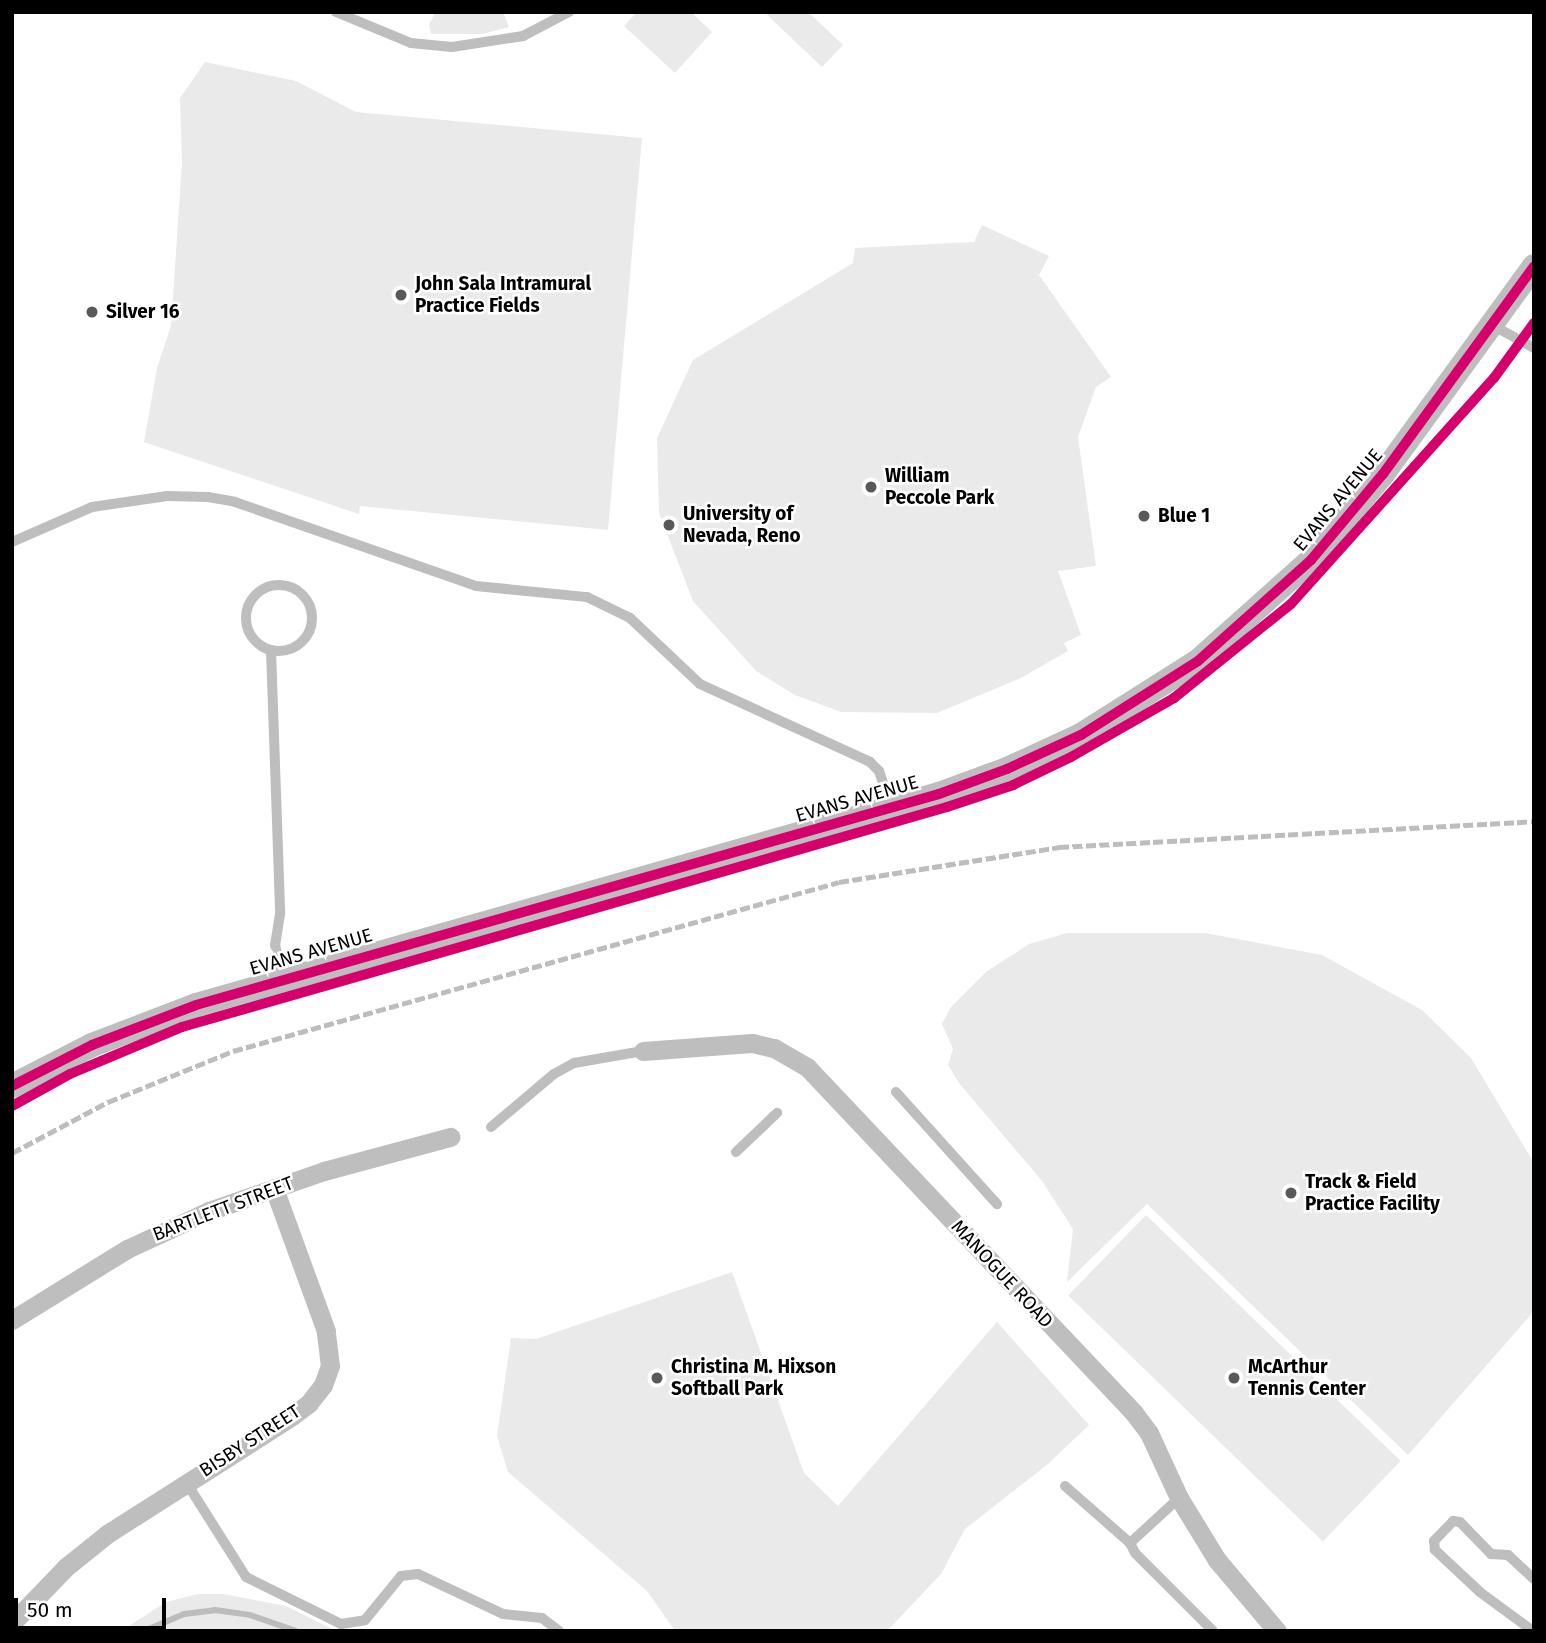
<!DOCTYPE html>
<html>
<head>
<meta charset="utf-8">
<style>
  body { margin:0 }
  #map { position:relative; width:1546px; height:1643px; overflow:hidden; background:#fff; font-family:"Fira Sans",sans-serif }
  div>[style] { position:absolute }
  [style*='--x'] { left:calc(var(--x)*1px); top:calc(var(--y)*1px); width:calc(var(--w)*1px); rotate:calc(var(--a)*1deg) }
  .green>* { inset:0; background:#eaeaea; transform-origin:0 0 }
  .stream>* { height:6px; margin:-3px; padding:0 3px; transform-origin:3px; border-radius:3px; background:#bcbcbc }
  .service>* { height:10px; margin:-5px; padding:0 5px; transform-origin:5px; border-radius:5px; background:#bebebe }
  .service>.ring { margin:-5px; padding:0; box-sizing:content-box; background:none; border:10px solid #bebebe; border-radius:50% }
  .minor>* { height:19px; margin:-9.5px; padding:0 9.5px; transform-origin:9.5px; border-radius:9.5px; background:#bebebe }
  .tertiary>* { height:24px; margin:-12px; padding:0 12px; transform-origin:12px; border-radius:12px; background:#bebebe }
  .rail>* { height:5px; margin-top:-2.5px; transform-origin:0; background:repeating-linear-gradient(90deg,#bdbdbd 0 10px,transparent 0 13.5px) }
  .cycleway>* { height:10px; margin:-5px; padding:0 5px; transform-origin:5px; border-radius:5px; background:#d6006c }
  .dots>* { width:19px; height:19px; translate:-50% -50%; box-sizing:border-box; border:4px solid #fff; border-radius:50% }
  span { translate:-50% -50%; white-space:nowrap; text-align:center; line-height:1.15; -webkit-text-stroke:5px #fff; paint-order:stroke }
  .poi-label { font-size:19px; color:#000; font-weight:700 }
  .left { translate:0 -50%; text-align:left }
  .street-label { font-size:19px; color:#000 }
  .frame { position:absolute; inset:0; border:14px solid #000; pointer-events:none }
  .scale { position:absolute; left:14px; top:1598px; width:152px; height:32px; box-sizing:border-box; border:4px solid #000; border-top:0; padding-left:9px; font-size:21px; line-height:24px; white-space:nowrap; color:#000; -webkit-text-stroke:5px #fff; paint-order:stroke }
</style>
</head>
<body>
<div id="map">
  <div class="green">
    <div style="clip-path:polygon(503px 12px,509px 27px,482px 34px,431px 34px,429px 25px,435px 13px)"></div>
    <div style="clip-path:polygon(637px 12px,691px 12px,712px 32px,675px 73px,624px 26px)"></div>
    <div style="clip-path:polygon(764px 12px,808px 12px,843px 45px,822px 67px)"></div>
    <div style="clip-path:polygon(205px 62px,296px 81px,356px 112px,642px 138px,608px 530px,360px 506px,359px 514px,144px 442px,157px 368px,171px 326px,182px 163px,180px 98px)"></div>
    <div style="clip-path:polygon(982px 225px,1049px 256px,1039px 275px,1111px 377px,1096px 387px,1078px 437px,1096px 566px,1058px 571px,1081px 635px,1064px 643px,1068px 651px,1021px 678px,937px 713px,841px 712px,795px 695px,756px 671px,693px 601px,659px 513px,657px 438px,693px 360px,853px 263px,855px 248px,974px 242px)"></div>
    <div style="clip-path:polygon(1067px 933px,1205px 933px,1322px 955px,1422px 1010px,1471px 1058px,1534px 1163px,1534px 1311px,1408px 1455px,1147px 1204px,1067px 1282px,1073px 1229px,1042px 1181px,959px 1083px,948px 1065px,953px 1049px,942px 1024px,951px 1007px,986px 972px,1029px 944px)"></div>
    <div style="left:1146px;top:1215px;width:354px;height:112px;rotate:44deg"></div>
    <div style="clip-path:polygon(732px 1272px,804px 1473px,838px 1506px,997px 1322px,1089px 1425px,1048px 1464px,965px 1529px,941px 1574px,887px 1631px,675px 1631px,647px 1591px,508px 1472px,497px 1436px,511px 1338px,536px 1339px)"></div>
    <div style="clip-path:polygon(198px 1594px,223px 1594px,286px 1606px,336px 1631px,121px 1631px,166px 1602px)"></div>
  </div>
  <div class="stream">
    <div style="--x:144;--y:1631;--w:43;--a:-23"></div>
    <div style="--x:184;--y:1614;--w:31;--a:-7"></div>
    <div style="--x:215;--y:1610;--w:35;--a:8"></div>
    <div style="--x:250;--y:1615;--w:49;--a:19.2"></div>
  </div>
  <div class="service">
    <div style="--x:336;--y:12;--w:81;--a:22.5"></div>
    <div style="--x:411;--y:43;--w:41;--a:5.6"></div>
    <div style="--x:452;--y:47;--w:72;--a:-8.8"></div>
    <div style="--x:523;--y:36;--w:52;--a:-27.6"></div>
    <div style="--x:1492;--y:325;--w:48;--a:28.7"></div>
    <div style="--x:12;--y:542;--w:87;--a:-23.6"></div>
    <div style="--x:92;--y:507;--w:76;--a:-8.3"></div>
    <div style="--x:167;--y:496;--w:41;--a:1.4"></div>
    <div style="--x:208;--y:497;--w:27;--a:10"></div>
    <div style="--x:235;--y:502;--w:255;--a:19.2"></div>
    <div style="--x:476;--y:586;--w:112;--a:5.7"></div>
    <div style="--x:587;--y:597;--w:48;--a:26"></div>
    <div style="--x:630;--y:618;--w:96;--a:43.3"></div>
    <div style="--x:700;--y:684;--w:187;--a:24.6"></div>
    <div style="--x:870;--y:762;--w:13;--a:45"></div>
    <div style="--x:879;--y:771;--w:39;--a:71"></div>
    <div class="ring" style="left:246px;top:585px;width:56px;height:56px"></div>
    <div style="--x:271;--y:650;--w:264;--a:88"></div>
    <div style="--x:280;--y:914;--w:31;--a:99"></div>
    <div style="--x:275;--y:945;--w:34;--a:76"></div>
    <div style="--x:896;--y:1092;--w:151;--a:48"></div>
    <div style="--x:491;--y:1127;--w:82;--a:-40.1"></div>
    <div style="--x:554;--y:1074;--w:23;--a:-29"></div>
    <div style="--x:574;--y:1063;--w:70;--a:-9.9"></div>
    <div style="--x:736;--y:1152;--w:57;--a:-43.6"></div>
    <div style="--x:186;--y:1482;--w:112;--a:57.7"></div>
    <div style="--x:246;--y:1577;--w:106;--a:26.3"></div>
    <div style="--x:341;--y:1624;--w:24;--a:-9"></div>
    <div style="--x:365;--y:1620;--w:57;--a:-50.7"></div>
    <div style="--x:401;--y:1576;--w:17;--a:-7"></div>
    <div style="--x:418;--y:1574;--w:94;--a:25.2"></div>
    <div style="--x:503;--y:1614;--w:39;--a:6"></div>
    <div style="--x:542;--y:1618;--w:21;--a:37"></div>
    <div style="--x:1065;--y:1486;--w:86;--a:41.2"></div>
    <div style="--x:1179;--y:1498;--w:67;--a:137.4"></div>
    <div style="--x:1130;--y:1543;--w:11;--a:63"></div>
    <div style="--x:1135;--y:1553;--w:110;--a:45"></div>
    <div style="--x:1533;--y:1631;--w:66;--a:-143.7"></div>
    <div style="--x:1480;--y:1592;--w:62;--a:-137"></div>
    <div style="--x:1435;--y:1550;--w:9;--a:-96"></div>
    <div style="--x:1434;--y:1541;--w:28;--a:-46"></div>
    <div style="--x:1453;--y:1521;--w:7;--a:8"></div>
    <div style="--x:1460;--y:1522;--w:45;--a:45.9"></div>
    <div style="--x:1491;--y:1554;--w:17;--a:3"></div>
    <div style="--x:1508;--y:1555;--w:35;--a:43"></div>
  </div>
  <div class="minor">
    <div style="--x:643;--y:1051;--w:109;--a:-4.2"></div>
    <div style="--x:752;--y:1043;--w:23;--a:13"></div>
    <div style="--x:774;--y:1048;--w:38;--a:30"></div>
    <div style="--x:807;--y:1067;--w:476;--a:46.6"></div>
    <div style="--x:1134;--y:1413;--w:25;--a:53"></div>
    <div style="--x:1149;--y:1433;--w:72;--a:65.2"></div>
    <div style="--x:1179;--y:1498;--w:73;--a:58.5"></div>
    <div style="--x:1217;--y:1560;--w:93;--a:49.8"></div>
    <div style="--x:12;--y:1320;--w:135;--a:-31.7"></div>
    <div style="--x:127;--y:1249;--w:90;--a:-24.9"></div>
    <div style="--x:209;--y:1211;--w:122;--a:-19.2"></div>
    <div style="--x:324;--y:1171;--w:131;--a:-15.1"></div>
    <div style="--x:12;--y:1623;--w:78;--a:-46"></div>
    <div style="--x:66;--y:1567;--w:53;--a:-38.8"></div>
    <div style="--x:107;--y:1534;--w:219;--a:-32.5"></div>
    <div style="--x:292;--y:1416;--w:21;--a:-37"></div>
    <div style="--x:309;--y:1403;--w:23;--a:-52"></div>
    <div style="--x:323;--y:1385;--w:20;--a:-70"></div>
    <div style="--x:330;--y:1366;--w:35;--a:-97"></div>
    <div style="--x:326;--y:1331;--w:152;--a:-110"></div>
  </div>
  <div class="tertiary">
    <div style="--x:12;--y:1086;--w:90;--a:-27.1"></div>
    <div style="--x:92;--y:1045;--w:111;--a:-21"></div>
    <div style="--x:196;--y:1005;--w:772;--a:-15.85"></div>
    <div style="--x:939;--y:794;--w:72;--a:-20.2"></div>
    <div style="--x:1007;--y:769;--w:81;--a:-24.7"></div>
    <div style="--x:1081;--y:735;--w:138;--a:-32.3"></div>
    <div style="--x:1198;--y:661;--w:152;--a:-41.8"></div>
    <div style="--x:1311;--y:560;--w:112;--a:-50.1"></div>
    <div style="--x:1383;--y:474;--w:257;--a:-54"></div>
  </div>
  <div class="rail">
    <div style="--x:12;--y:1153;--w:109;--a:-28"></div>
    <div style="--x:108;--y:1102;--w:135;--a:-22.2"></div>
    <div style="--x:233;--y:1051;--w:629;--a:-15.58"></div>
    <div style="--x:839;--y:882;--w:223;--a:-9"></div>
    <div style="--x:1059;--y:847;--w:476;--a:-3.1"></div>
  </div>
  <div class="cycleway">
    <div style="--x:12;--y:1086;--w:90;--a:-27.1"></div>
    <div style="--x:92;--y:1045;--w:111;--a:-21"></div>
    <div style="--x:196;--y:1005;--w:772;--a:-15.85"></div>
    <div style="--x:939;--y:794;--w:72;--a:-20.2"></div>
    <div style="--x:1007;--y:769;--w:81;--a:-24.7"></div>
    <div style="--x:1081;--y:735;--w:138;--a:-32.3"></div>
    <div style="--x:1198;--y:661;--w:152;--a:-41.8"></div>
    <div style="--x:1311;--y:560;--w:112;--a:-50.1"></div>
    <div style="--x:1383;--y:474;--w:257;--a:-54"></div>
    <div style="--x:12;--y:1106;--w:66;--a:-28.9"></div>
    <div style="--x:70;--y:1074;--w:121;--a:-22.8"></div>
    <div style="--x:182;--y:1027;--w:796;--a:-16.04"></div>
    <div style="--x:947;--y:807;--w:70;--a:-18.4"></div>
    <div style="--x:1013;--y:785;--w:64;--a:-25.8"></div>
    <div style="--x:1071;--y:757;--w:119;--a:-29.8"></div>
    <div style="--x:1174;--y:698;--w:150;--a:-38.8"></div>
    <div style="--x:1291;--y:604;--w:304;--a:-48.1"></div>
    <div style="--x:1494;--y:378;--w:68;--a:-54"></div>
  </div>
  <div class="dots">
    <div style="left:401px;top:295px;background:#595959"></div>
    <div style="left:92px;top:312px;background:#595959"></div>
    <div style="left:871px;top:487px;background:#595959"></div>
    <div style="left:1144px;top:516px;background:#595959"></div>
    <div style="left:669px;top:525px;background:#595959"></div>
    <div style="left:1291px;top:1193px;background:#595959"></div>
    <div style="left:657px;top:1378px;background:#595959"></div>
    <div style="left:1234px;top:1378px;background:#595959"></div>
  </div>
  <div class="poi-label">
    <span class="left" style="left:415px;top:295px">John Sala Intramural<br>Practice Fields</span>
    <span class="left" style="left:106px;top:312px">Silver 16</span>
    <span class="left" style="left:885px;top:487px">William<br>Peccole Park</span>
    <span class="left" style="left:683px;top:525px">University of<br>Nevada, Reno</span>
    <span class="left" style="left:1158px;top:516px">Blue 1</span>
    <span class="left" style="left:1305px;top:1193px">Track &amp; Field<br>Practice Facility</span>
    <span class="left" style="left:671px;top:1378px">Christina M. Hixson<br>Softball Park</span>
    <span class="left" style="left:1248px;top:1378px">McArthur<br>Tennis Center</span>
  </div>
  <div class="street-label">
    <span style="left:1338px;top:500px;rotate:-50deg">EVANS AVENUE</span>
    <span style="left:857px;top:799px;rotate:-16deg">EVANS AVENUE</span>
    <span style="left:311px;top:952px;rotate:-16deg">EVANS AVENUE</span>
    <span style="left:223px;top:1209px;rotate:-21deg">BARTLETT STREET</span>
    <span style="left:1002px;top:1274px;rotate:47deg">MANOGUE ROAD</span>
    <span style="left:250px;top:1441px;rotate:-33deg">BISBY STREET</span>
  </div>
  <div class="frame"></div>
  <div class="scale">50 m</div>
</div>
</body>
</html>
